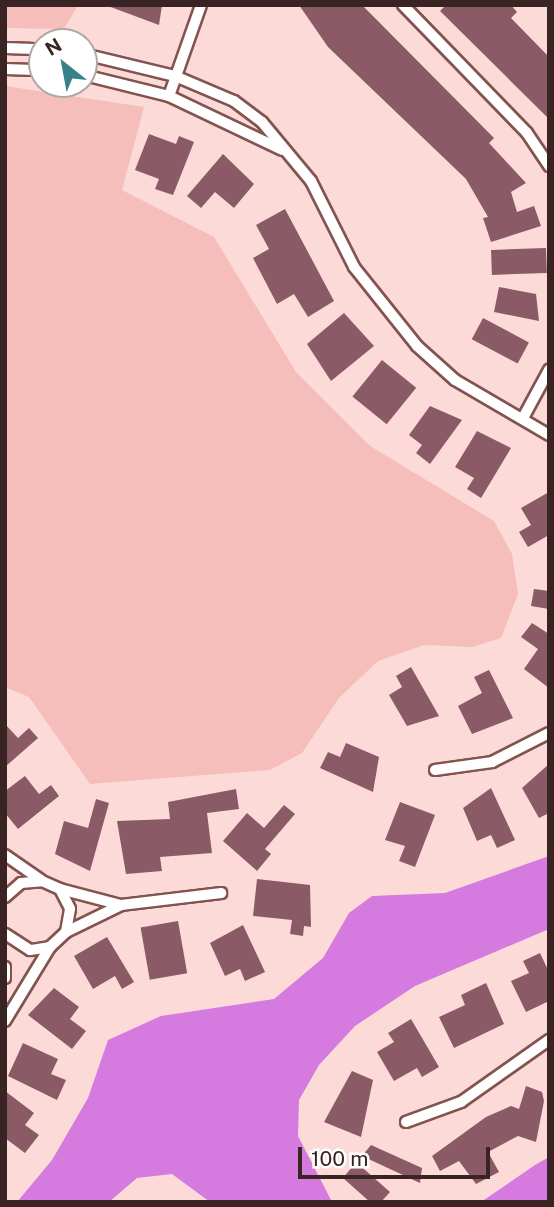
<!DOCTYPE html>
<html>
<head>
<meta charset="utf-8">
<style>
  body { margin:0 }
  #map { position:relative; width:554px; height:1207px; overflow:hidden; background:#fcdad7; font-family:"Public Sans",sans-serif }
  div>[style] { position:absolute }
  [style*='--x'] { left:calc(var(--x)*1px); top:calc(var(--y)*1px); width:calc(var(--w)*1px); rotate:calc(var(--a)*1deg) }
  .green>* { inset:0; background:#f5beba }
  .water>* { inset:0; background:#d57ade }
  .building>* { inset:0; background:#8a5b66; transform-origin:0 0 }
  .roads { filter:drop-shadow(2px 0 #825350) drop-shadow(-2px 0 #825350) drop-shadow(0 2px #825350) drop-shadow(0 -2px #825350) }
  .minor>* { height:10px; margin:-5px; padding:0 5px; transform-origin:5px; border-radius:5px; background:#fff }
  span { translate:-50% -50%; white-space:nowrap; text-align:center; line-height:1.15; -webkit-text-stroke:7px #fff; paint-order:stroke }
  .frame { position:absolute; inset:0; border:7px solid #392423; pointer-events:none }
  .north { position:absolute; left:28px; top:28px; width:70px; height:70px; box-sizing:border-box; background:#fff; border:2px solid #b0a7a7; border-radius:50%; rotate:329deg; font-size:19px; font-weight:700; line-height:28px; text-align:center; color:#392423 }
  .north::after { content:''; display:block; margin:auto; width:24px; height:32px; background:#398187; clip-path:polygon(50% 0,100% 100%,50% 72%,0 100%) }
  .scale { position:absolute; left:298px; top:1147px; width:192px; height:32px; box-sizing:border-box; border:4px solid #392423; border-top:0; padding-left:9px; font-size:21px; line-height:24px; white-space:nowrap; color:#392423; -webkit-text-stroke:5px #fff; paint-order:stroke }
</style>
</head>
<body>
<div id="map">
  <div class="green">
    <div style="clip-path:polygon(5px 5px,78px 5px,64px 29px,5px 28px)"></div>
    <div style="clip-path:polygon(5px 86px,144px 107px,122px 190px,214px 237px,296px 372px,370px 446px,494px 521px,512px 554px,518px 594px,501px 638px,472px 647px,424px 645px,378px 661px,339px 698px,302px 753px,270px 770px,90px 784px,29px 697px,5px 687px)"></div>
  </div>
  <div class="water">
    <div style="clip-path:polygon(549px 856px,549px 929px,415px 986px,355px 1026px,319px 1065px,299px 1100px,298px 1136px,332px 1202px,210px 1202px,172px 1174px,137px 1178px,109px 1202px,17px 1202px,52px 1160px,88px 1098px,108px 1040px,161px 1016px,274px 999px,323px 958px,349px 913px,372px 896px,445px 893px)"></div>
    <div style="clip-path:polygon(549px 1157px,549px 1202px,481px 1202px,535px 1165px)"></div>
  </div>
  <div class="building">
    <div style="clip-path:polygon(162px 5px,159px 25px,108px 6px,109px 5px)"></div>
    <div style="clip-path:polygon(299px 5px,362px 5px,494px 138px,489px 143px,526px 183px,511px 192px,517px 212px,534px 206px,541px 226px,491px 242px,483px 218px,488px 217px,466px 179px,328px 47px)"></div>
    <div style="clip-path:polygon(446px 5px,511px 5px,517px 12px,511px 18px,549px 57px,549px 119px,440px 11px)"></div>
    <div style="clip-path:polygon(149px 134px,176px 144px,179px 136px,194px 142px,173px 195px,155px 189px,159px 179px,135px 170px)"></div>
    <div style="clip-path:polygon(223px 154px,254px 184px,234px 208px,215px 192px,201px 208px,187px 196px)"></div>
    <div style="clip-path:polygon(285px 209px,334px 301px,308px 317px,294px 294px,277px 304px,253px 258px,269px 249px,256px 225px)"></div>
    <div style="left:546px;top:248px;width:25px;height:55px;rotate:88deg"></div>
    <div style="clip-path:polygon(499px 287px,536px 294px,539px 321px,494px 312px)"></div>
    <div style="clip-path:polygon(344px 313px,374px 346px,331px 381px,307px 344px)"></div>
    <div style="left:483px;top:318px;width:52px;height:24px;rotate:28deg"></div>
    <div style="left:382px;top:360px;width:44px;height:47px;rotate:39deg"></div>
    <div style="clip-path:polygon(430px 406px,462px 420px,430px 464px,416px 453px,422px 445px,409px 435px)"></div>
    <div style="clip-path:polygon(477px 431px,511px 448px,481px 498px,467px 489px,474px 478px,455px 467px)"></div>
    <div style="clip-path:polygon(549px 492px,549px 535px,528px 547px,519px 532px,531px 525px,521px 508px)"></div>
    <div style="clip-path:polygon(534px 589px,549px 591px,549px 609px,531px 606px)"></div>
    <div style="clip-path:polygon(532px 623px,549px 634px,549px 688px,524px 669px,538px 649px,521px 637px)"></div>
    <div style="clip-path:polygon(411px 667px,439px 716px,407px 726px,389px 695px,402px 687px,396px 676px)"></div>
    <div style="clip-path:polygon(489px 670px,513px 718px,472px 734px,458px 706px,482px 693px,474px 677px)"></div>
    <div style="clip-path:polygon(5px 724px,18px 738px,29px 728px,38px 738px,5px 767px)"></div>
    <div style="clip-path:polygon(346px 743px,379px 757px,373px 792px,320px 768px,328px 752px,340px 757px)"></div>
    <div style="clip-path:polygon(549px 764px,549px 813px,539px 818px,522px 788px)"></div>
    <div style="clip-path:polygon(25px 776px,39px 794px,51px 785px,59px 796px,18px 829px,5px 813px,5px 791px)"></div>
    <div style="clip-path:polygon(491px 788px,515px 840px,497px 848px,491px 835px,477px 841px,463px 808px)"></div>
    <div style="clip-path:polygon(236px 789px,239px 809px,207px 813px,212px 853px,160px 857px,162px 871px,126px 874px,117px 821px,170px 819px,168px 802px)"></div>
    <div style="clip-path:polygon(96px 799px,109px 803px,90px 871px,55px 854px,64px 821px,88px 828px)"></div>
    <div style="clip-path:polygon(400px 802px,435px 815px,415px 867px,399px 861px,405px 846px,385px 840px)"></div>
    <div style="clip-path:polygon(284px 805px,295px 814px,265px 849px,271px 854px,257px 871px,223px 841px,247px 813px,264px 828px)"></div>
    <div style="clip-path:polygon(257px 879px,310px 885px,311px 927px,304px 926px,303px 936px,290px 934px,292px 920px,253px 916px)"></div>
    <div style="left:178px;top:921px;width:53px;height:38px;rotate:80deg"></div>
    <div style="clip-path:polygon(243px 925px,265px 972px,245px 981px,240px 969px,225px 976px,210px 943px)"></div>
    <div style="clip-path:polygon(107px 937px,134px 982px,122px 989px,115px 976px,93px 989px,74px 956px)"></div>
    <div style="clip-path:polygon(540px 953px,549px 972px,549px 1001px,526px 1012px,511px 981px,529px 973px,523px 961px)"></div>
    <div style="clip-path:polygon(486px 983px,504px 1024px,454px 1048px,439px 1017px,465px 1005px,461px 995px)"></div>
    <div style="clip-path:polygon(54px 988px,79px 1007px,70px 1019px,86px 1031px,72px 1049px,28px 1015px)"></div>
    <div style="clip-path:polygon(411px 1019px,439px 1067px,422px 1077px,417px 1068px,394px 1081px,377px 1052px,394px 1042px,388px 1033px)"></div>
    <div style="clip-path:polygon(23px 1043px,58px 1059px,51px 1074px,66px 1080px,57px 1100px,8px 1076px)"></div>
    <div style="clip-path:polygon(352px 1071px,373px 1080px,361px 1137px,324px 1122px)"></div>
    <div style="clip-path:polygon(526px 1086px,542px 1092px,544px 1101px,536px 1142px,518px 1136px,488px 1152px,499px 1172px,476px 1184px,459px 1161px,440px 1171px,432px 1156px,486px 1117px,511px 1106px,519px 1109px)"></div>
    <div style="clip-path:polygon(5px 1091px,34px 1113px,25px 1125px,39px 1135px,25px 1153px,5px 1138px)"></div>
    <div style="clip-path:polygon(371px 1145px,422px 1168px,420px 1183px,362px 1156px)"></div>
    <div style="clip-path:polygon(356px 1162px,390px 1192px,381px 1202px,370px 1202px,343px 1178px)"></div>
  </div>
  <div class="roads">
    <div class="minor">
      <div style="--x:403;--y:5;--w:178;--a:45.9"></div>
      <div style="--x:527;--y:133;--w:40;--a:56"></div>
      <div style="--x:5;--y:48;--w:37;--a:2"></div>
      <div style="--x:84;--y:54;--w:94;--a:13.6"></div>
      <div style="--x:175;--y:76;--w:64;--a:23"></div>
      <div style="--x:234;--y:101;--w:35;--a:37"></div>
      <div style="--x:262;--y:122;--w:77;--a:50.3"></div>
      <div style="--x:311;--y:181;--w:96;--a:63.4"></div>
      <div style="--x:354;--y:267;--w:101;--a:51.4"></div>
      <div style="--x:417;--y:346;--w:51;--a:41.8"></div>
      <div style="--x:455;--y:380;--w:109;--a:30.3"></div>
      <div style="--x:5;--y:69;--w:37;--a:2"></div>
      <div style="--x:84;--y:75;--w:88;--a:13.9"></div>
      <div style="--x:169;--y:96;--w:125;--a:25.5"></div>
      <div style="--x:169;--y:96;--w:96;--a:-70.6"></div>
      <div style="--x:523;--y:418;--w:55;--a:-61.6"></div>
      <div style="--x:435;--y:770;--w:58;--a:-8"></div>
      <div style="--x:492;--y:762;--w:64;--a:-27"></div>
      <div style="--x:5;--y:855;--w:44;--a:34.8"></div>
      <div style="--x:60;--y:889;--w:63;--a:14.7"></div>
      <div style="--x:5;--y:897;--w:21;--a:-41"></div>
      <div style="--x:21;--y:883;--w:21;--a:-5"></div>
      <div style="--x:42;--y:881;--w:20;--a:24"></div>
      <div style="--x:60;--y:889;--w:22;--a:63"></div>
      <div style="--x:70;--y:909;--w:23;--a:100"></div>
      <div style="--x:66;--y:932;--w:22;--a:137"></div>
      <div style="--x:50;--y:947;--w:20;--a:171"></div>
      <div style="--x:30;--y:950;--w:30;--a:-147"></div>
      <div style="--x:66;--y:932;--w:61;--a:-26.1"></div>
      <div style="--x:121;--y:905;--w:101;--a:-6.8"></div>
      <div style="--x:5;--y:967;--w:11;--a:90"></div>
      <div style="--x:5;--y:1021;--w:87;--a:-58.7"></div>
      <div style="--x:406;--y:1122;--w:59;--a:-20"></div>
      <div style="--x:461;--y:1102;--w:108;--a:-35.2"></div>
    </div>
  </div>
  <div class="frame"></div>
  <div class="north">N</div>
  <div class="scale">100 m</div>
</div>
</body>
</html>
